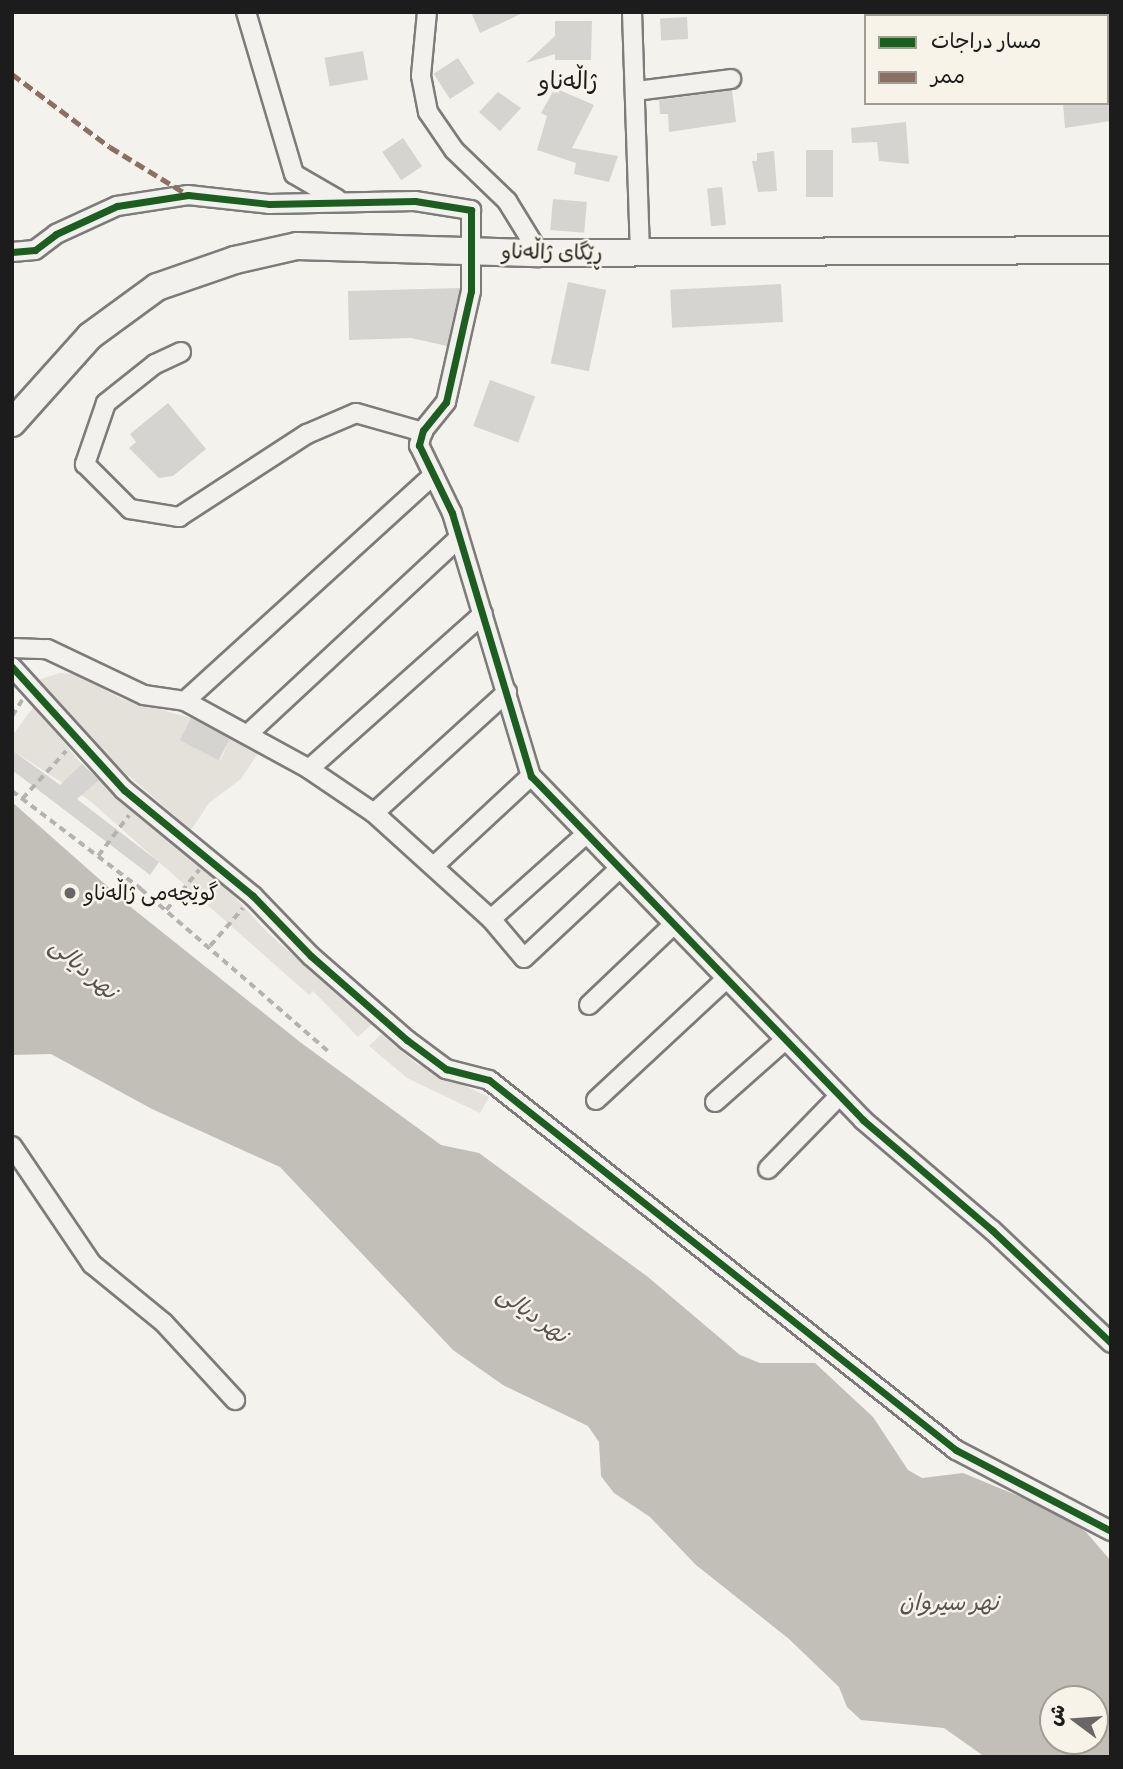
<!DOCTYPE html>
<html>
<head>
<meta charset="utf-8">
<style>
  body { margin:0 }
  #map { position:relative; width:1123px; height:1769px; overflow:hidden; background:#f4f2ec; font-family:"Patrick Hand","Playpen Sans Arabic",sans-serif }
  div>[style] { position:absolute }
  [style*='--x'] { left:calc(var(--x)*1px); top:calc(var(--y)*1px); width:calc(var(--w)*1px); rotate:calc(var(--a)*1deg) }
  .green>* { inset:0; background:#e4e1da }
  .water>* { inset:0; background:#c2bfb8 }
  .building>* { inset:0; background:#d5d4d0; transform-origin:0 0 }
  .path>* { height:3.5px; margin-top:-1.75px; transform-origin:0; background:repeating-linear-gradient(90deg,#b4b3b0 0 7px,transparent 0 12px) }
  .roads { filter:drop-shadow(2px 0 #7d7c7a) drop-shadow(-2px 0 #7d7c7a) drop-shadow(0 2px #7d7c7a) drop-shadow(0 -2px #7d7c7a) }
  .street>* { height:18px; margin:-9px; padding:0 9px; transform-origin:9px; border-radius:9px; background:#f2f1ed }
  .secondary>* { height:26px; margin:-13px; padding:0 13px; transform-origin:13px; border-radius:13px; background:#f2f1ed }
  .quiet>* { height:5px; margin-top:-2.5px; transform-origin:0; background:repeating-linear-gradient(90deg,#8d6e63 0 10px,transparent 0 15px) }
  .cycleway>* { height:7px; margin:-3.5px; padding:0 3.5px; transform-origin:3.5px; border-radius:3.5px; background:#1b5e20 }
  .dots>* { width:19px; height:19px; translate:-50% -50%; box-sizing:border-box; border:4px solid #f7f3e8; border-radius:50% }
  span { translate:-50% -50%; white-space:nowrap; text-align:center; line-height:1.15; -webkit-text-stroke:5px #f7f3e8; paint-order:stroke }
  .street-label { font-size:21px; color:#1c1c1c }
  .poi-label { font-size:21px; color:#1c1c1c }
  .left { translate:0 -50%; text-align:left }
  .water-label { font-size:23px; color:#565452; font-style:italic }
  .quarter-label { font-size:24px; color:#1c1c1c }
  .frame { position:absolute; inset:0; border:14px solid #1c1c1c; pointer-events:none }
  .legend { position:absolute; left:864px; top:14px; width:245px; height:91px; box-sizing:border-box; background:#f7f3e8; border:2px solid #9f9d96; margin:0; padding:9px 12px; list-style:none; font-size:21px; color:#1c1c1c }
  .legend li { display:flex; align-items:center; gap:14px; height:35px }
  .legend b { width:35px; border:2px solid #9f9d96 }
  .north { position:absolute; left:1039px; top:1685px; width:70px; height:70px; box-sizing:border-box; background:#f7f3e8; border:2px solid #9f9d96; border-radius:50%; rotate:286deg; font-size:19px; font-weight:700; line-height:28px; text-align:center; color:#1c1c1c }
  .north::after { content:''; display:block; margin:auto; width:24px; height:32px; background:#686765; clip-path:polygon(50% 0,100% 100%,50% 72%,0 100%) }
</style>
</head>
<body>
<div id="map">
  <div class="green">
    <div style="clip-path:polygon(60px 673px,76px 674px,122px 699px,191px 718px,180px 740px,221px 760px,230px 737px,258px 753px,241px 779px,209px 803px,191px 830px,115px 764px,38px 680px)"></div>
    <div style="clip-path:polygon(34px 706px,79px 761px,141px 820px,204px 864px,268px 933px,372px 1024px,358px 1037px,313px 991px,309px 995px,89px 800px,12px 750px,12px 736px)"></div>
    <div style="clip-path:polygon(381px 1034px,417px 1064px,489px 1097px,480px 1113px,407px 1078px,369px 1046px)"></div>
  </div>
  <div class="water">
    <div style="clip-path:polygon(evenodd,12px 802px,132px 908px,300px 1042px,441px 1145px,479px 1153px,648px 1277px,740px 1355px,760px 1363px,815px 1363px,873px 1417px,908px 1470px,922px 1478px,963px 1473px,1055px 1511px,1086px 1532px,1111px 1561px,1111px 1757px,985px 1757px,944px 1728px,861px 1720px,847px 1707px,839px 1687px,789px 1639px,696px 1565px,650px 1517px,614px 1493px,601px 1476px,599px 1442px,588px 1426px,503px 1385px,453px 1350px,280px 1167px,152px 1109px,51px 1054px,12px 1055px,12px 802px,1053px 1699px,1095px 1699px,1095px 1741px,1053px 1741px,1053px 1699px)"></div>
  </div>
  <div class="building">
    <div style="clip-path:polygon(471px 12px,525px 12px,480px 33px)"></div>
    <div style="left:687px;top:17px;width:22px;height:27px;rotate:87deg"></div>
    <div style="clip-path:polygon(555px 21px,592px 21px,591px 60px,555px 60px,555px 54px,526px 63px,555px 36px)"></div>
    <div style="left:363px;top:51px;width:29px;height:39px;rotate:80deg"></div>
    <div style="left:458px;top:58px;width:30px;height:29px;rotate:57deg"></div>
    <div style="clip-path:polygon(555px 88px,594px 105px,572px 148px,618px 156px,609px 182px,574px 174px,576px 163px,537px 150px,547px 116px,541px 113px)"></div>
    <div style="clip-path:polygon(732px 90px,736px 122px,669px 132px,668px 114px,660px 114px,659px 100px)"></div>
    <div style="clip-path:polygon(498px 92px,521px 108px,500px 131px,479px 112px)"></div>
    <div style="clip-path:polygon(1063px 103px,1111px 103px,1111px 121px,1065px 128px)"></div>
    <div style="clip-path:polygon(906px 122px,909px 164px,879px 161px,877px 142px,852px 143px,851px 128px)"></div>
    <div style="left:403px;top:138px;width:34px;height:25px;rotate:56deg"></div>
    <div style="left:806px;top:150px;width:27px;height:47px"></div>
    <div style="clip-path:polygon(774px 151px,777px 191px,758px 192px,752px 161px,757px 161px,757px 153px)"></div>
    <div style="left:722px;top:187px;width:38px;height:15px;rotate:84deg"></div>
    <div style="left:553px;top:199px;width:34px;height:31px;rotate:5deg"></div>
    <div style="left:568px;top:282px;width:39px;height:83px;rotate:12deg"></div>
    <div style="left:781px;top:284px;width:38px;height:111px;rotate:87deg"></div>
    <div style="clip-path:polygon(460px 288px,447px 346px,411px 338px,349px 340px,348px 291px)"></div>
    <div style="left:490px;top:380px;width:48px;height:49px;rotate:20deg"></div>
    <div style="clip-path:polygon(168px 403px,206px 449px,173px 476px,159px 478px,129px 448px,136px 442px,130px 434px)"></div>
    <div style="left:191px;top:718px;width:44px;height:25px;rotate:27deg"></div>
    <div style="clip-path:polygon(12px 750px,60px 785px,82px 764px,99px 780px,77px 799px,159px 862px,150px 875px,12px 770px)"></div>
  </div>
  <div class="path">
    <div style="--x:12;--y:716;--w:19;--a:-58"></div>
    <div style="--x:12;--y:791;--w:162;--a:37.2"></div>
    <div style="--x:141;--y:889;--w:247;--a:40.9"></div>
    <div style="--x:22;--y:799;--w:65;--a:-47.5"></div>
    <div style="--x:98;--y:856;--w:51;--a:-52.9"></div>
    <div style="--x:166;--y:910;--w:52;--a:-50.5"></div>
    <div style="--x:210;--y:946;--w:50;--a:-49"></div>
  </div>
  <div class="roads">
    <div class="street">
      <div style="--x:246;--y:12;--w:169;--a:73.5"></div>
      <div style="--x:294;--y:174;--w:50;--a:30.2"></div>
      <div style="--x:427;--y:12;--w:64;--a:95.4"></div>
      <div style="--x:421;--y:76;--w:37;--a:79"></div>
      <div style="--x:428;--y:112;--w:46;--a:55.6"></div>
      <div style="--x:454;--y:150;--w:74;--a:43.9"></div>
      <div style="--x:507;--y:201;--w:61;--a:58.4"></div>
      <div style="--x:632;--y:12;--w:241;--a:88.1"></div>
      <div style="--x:636;--y:91;--w:96;--a:-7.2"></div>
      <div style="--x:12;--y:252;--w:23;--a:-5"></div>
      <div style="--x:35;--y:250;--w:26;--a:-37"></div>
      <div style="--x:56;--y:234;--w:67;--a:-24.7"></div>
      <div style="--x:117;--y:206;--w:72;--a:-8.8"></div>
      <div style="--x:188;--y:195;--w:81;--a:6.3"></div>
      <div style="--x:269;--y:204;--w:146;--a:-1.2"></div>
      <div style="--x:415;--y:201;--w:57;--a:9.1"></div>
      <div style="--x:471;--y:210;--w:81;--a:90"></div>
      <div style="--x:471;--y:291;--w:114;--a:102.7"></div>
      <div style="--x:446;--y:402;--w:36;--a:129"></div>
      <div style="--x:423;--y:430;--w:16;--a:105"></div>
      <div style="--x:419;--y:445;--w:76;--a:64.1"></div>
      <div style="--x:452;--y:513;--w:275;--a:73.3"></div>
      <div style="--x:531;--y:776;--w:478;--a:46"></div>
      <div style="--x:863;--y:1120;--w:170;--a:40.5"></div>
      <div style="--x:992;--y:1230;--w:164;--a:43.5"></div>
      <div style="--x:181;--y:352;--w:29;--a:155"></div>
      <div style="--x:155;--y:364;--w:63;--a:141.5"></div>
      <div style="--x:106;--y:403;--w:65;--a:109"></div>
      <div style="--x:85;--y:464;--w:64;--a:45"></div>
      <div style="--x:130;--y:509;--w:50;--a:9.3"></div>
      <div style="--x:179;--y:517;--w:153;--a:-33"></div>
      <div style="--x:307;--y:434;--w:53;--a:-23.2"></div>
      <div style="--x:356;--y:413;--w:70;--a:15.8"></div>
      <div style="--x:12;--y:648;--w:35;--a:2"></div>
      <div style="--x:47;--y:649;--w:107;--a:25.4"></div>
      <div style="--x:144;--y:695;--w:41;--a:8.3"></div>
      <div style="--x:185;--y:701;--w:141;--a:28.7"></div>
      <div style="--x:309;--y:769;--w:78;--a:34.1"></div>
      <div style="--x:374;--y:813;--w:158;--a:42.2"></div>
      <div style="--x:491;--y:919;--w:51;--a:49.8"></div>
      <div style="--x:524;--y:958;--w:130;--a:-43.1"></div>
      <div style="--x:12;--y:667;--w:166;--a:47.7"></div>
      <div style="--x:124;--y:790;--w:167;--a:39.4"></div>
      <div style="--x:253;--y:896;--w:83;--a:46"></div>
      <div style="--x:311;--y:956;--w:128;--a:41.2"></div>
      <div style="--x:407;--y:1040;--w:49;--a:36.6"></div>
      <div style="--x:446;--y:1069;--w:44;--a:14.3"></div>
      <div style="--x:489;--y:1080;--w:596;--a:38.39"></div>
      <div style="--x:956;--y:1450;--w:175;--a:27.6"></div>
      <div style="--x:185;--y:701;--w:336;--a:-42.3"></div>
      <div style="--x:248;--y:734;--w:288;--a:-42.9"></div>
      <div style="--x:309;--y:769;--w:233;--a:-41.7"></div>
      <div style="--x:374;--y:813;--w:180;--a:-42.3"></div>
      <div style="--x:434;--y:866;--w:132;--a:-42.9"></div>
      <div style="--x:491;--y:919;--w:127;--a:-41.8"></div>
      <div style="--x:589;--y:1005;--w:115;--a:-43.6"></div>
      <div style="--x:596;--y:1100;--w:176;--a:-42.9"></div>
      <div style="--x:715;--y:1102;--w:92;--a:-41.5"></div>
      <div style="--x:12;--y:1146;--w:143;--a:55.9"></div>
      <div style="--x:92;--y:1264;--w:93;--a:39.3"></div>
      <div style="--x:164;--y:1323;--w:105;--a:47.3"></div>
      <div style="--x:768;--y:1169;--w:102;--a:-45.8"></div>
    </div>
    <div class="secondary">
      <div style="--x:12;--y:423;--w:117;--a:-48.1"></div>
      <div style="--x:90;--y:336;--w:83;--a:-36.2"></div>
      <div style="--x:157;--y:287;--w:83;--a:-19.1"></div>
      <div style="--x:235;--y:260;--w:64;--a:-12.7"></div>
      <div style="--x:297;--y:246;--w:242;--a:1.7"></div>
      <div style="--x:539;--y:253;--w:572;--a:-0.3"></div>
    </div>
  </div>
  <div class="quiet">
    <div style="--x:12;--y:74;--w:122;--a:36.7"></div>
    <div style="--x:110;--y:147;--w:92;--a:31.6"></div>
  </div>
  <div class="cycleway">
    <div style="--x:12;--y:252;--w:23;--a:-5"></div>
    <div style="--x:35;--y:250;--w:26;--a:-37"></div>
    <div style="--x:56;--y:234;--w:67;--a:-24.7"></div>
    <div style="--x:117;--y:206;--w:72;--a:-8.8"></div>
    <div style="--x:188;--y:195;--w:81;--a:6.3"></div>
    <div style="--x:269;--y:204;--w:146;--a:-1.2"></div>
    <div style="--x:415;--y:201;--w:57;--a:9.1"></div>
    <div style="--x:471;--y:210;--w:81;--a:90"></div>
    <div style="--x:471;--y:291;--w:114;--a:102.7"></div>
    <div style="--x:446;--y:402;--w:36;--a:129"></div>
    <div style="--x:423;--y:430;--w:16;--a:105"></div>
    <div style="--x:419;--y:445;--w:76;--a:64.1"></div>
    <div style="--x:452;--y:513;--w:275;--a:73.3"></div>
    <div style="--x:531;--y:776;--w:478;--a:46"></div>
    <div style="--x:863;--y:1120;--w:170;--a:40.5"></div>
    <div style="--x:992;--y:1230;--w:164;--a:43.5"></div>
    <div style="--x:12;--y:667;--w:166;--a:47.7"></div>
    <div style="--x:124;--y:790;--w:167;--a:39.4"></div>
    <div style="--x:253;--y:896;--w:83;--a:46"></div>
    <div style="--x:311;--y:956;--w:128;--a:41.2"></div>
    <div style="--x:407;--y:1040;--w:49;--a:36.6"></div>
    <div style="--x:446;--y:1069;--w:44;--a:14.3"></div>
    <div style="--x:489;--y:1080;--w:596;--a:38.39"></div>
    <div style="--x:956;--y:1450;--w:175;--a:27.6"></div>
  </div>
  <div class="dots">
    <div style="left:70px;top:893px;background:#686765"></div>
  </div>
  <div class="street-label">
    <span style="left:552px;top:252px;rotate:1deg">ڕێگای ژاڵەناو</span>
  </div>
  <div class="poi-label">
    <span class="left" style="left:84px;top:893px">گوێچەمی ژاڵەناو</span>
  </div>
  <div class="water-label">
    <span style="left:84px;top:968px;rotate:41deg">نهر ديالى</span>
    <span style="left:533px;top:1314px;rotate:36deg">نهر ديالى</span>
    <span style="left:949px;top:1602px">نهر سیروان</span>
  </div>
  <div class="quarter-label">
    <span style="left:568px;top:81px">ژاڵەناو</span>
  </div>
  <div class="frame"></div>
  <ul class="legend">
  <li><b style="height:9px;background:#1b5e20"></b>مسار دراجات</li>
  <li><b style="height:9px;background:#8d6e63"></b>ممر</li>
  </ul>
  <div class="north">ش</div>
</div>
</body>
</html>
